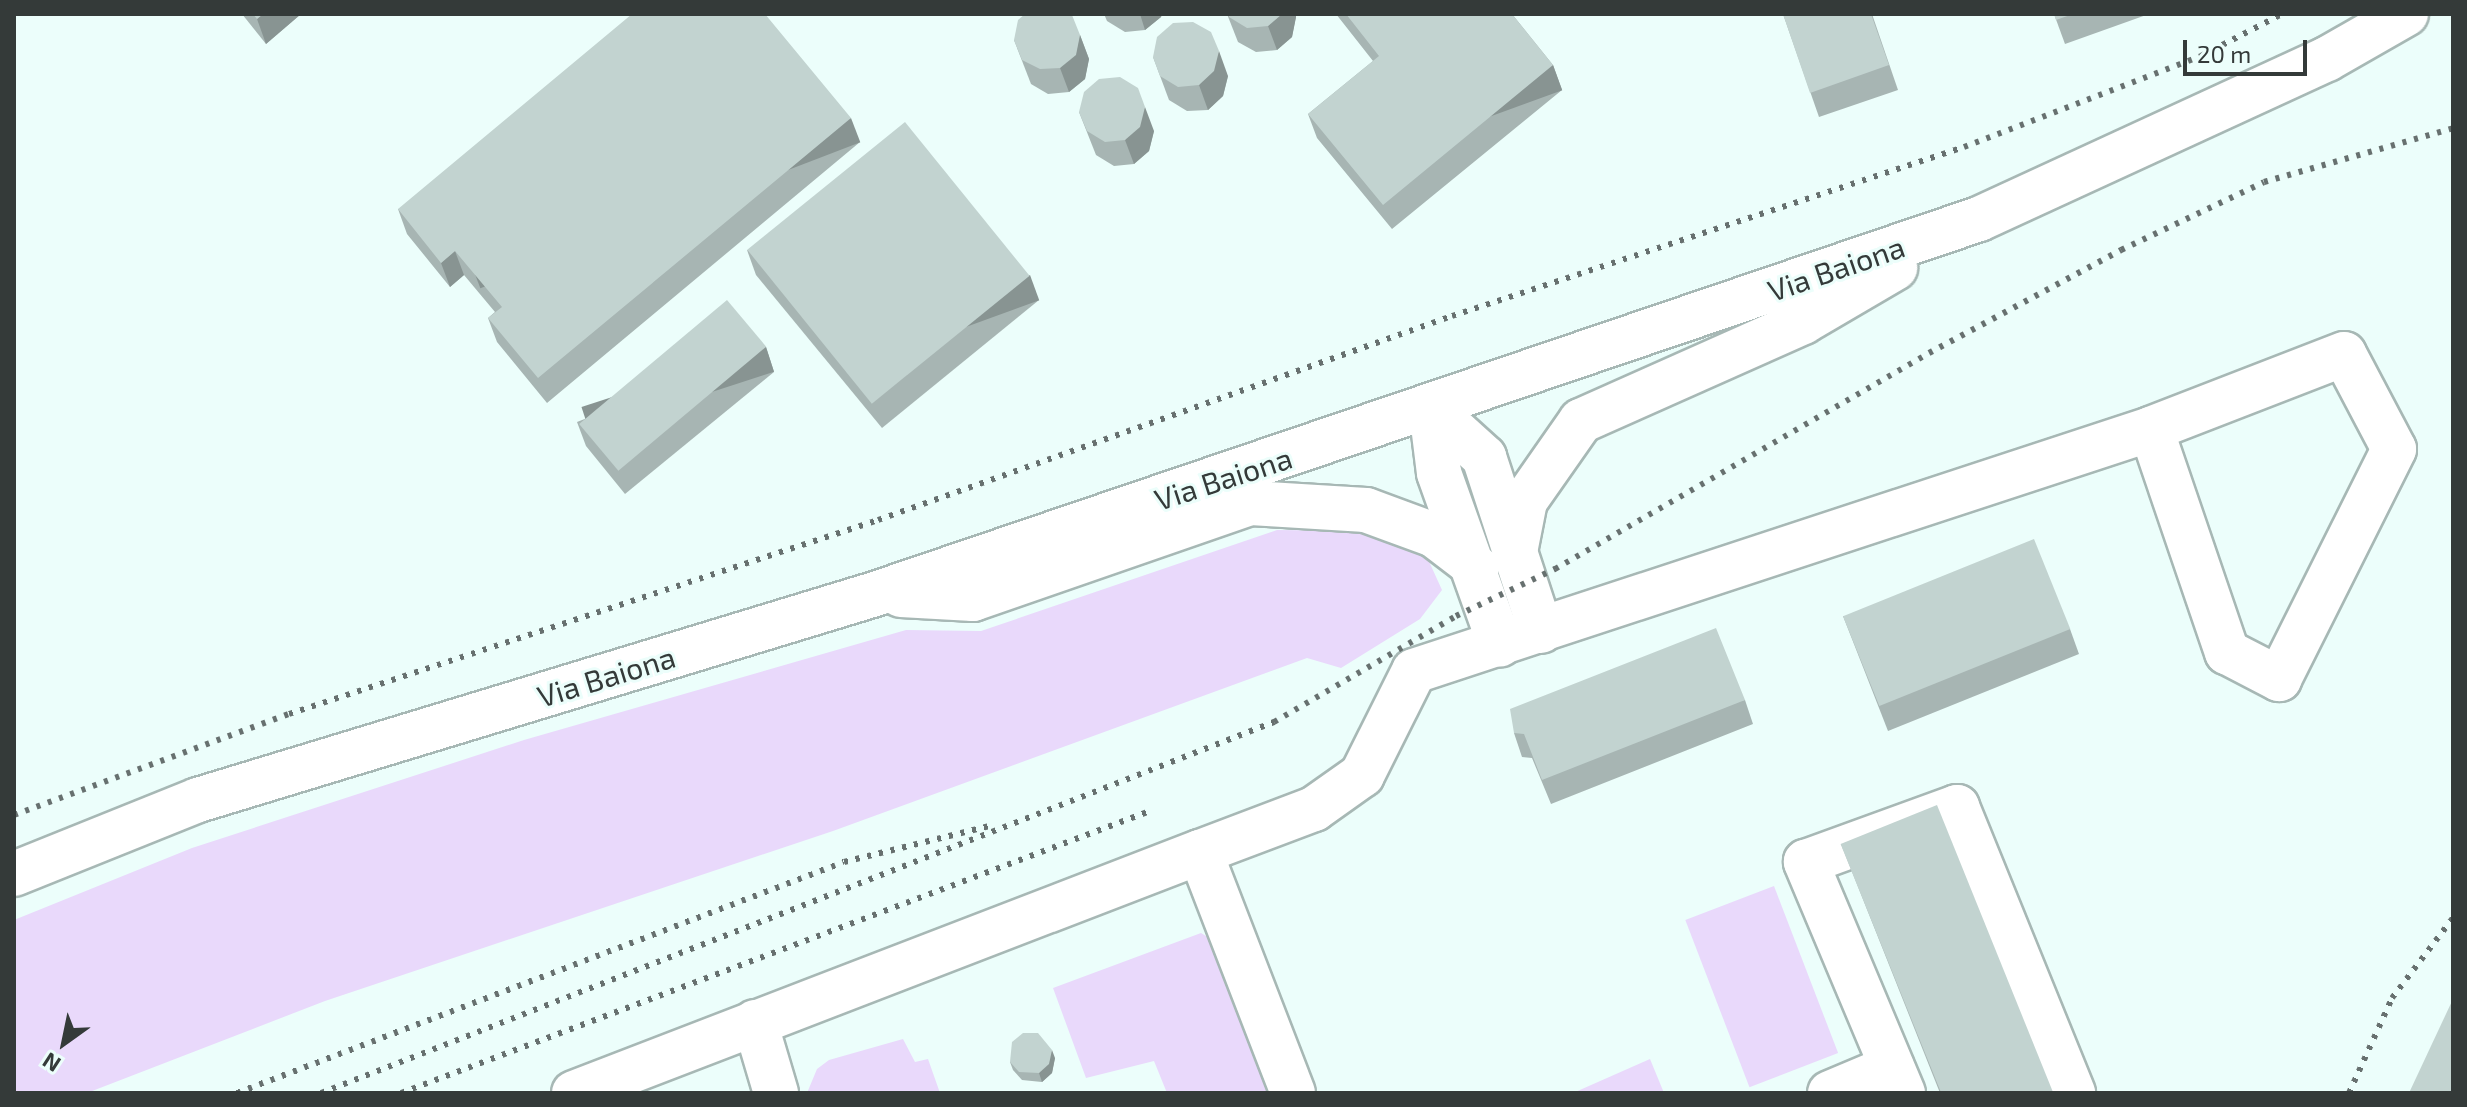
<!DOCTYPE html>
<html>
<head>
<meta charset="utf-8">
<style>
  body { margin:0 }
  #map { position:relative; width:2467px; height:1107px; overflow:hidden; background:#ecfefb; font-family:"Exo 2",sans-serif }
  div>[style] { position:absolute }
  [style*='--x'] { left:calc(var(--x)*1px); top:calc(var(--y)*1px); width:calc(var(--w)*1px); rotate:calc(var(--a)*1deg) }
  .green>* { inset:0; background:#e9d9fb; transform-origin:0 0 }
  .roads { filter:drop-shadow(2px 0 #a7b8b5) drop-shadow(-2px 0 #a7b8b5) drop-shadow(0 2px #a7b8b5) drop-shadow(0 -2px #a7b8b5) }
  .minor>* { height:44px; margin:-22px; padding:0 22px; transform-origin:22px; border-radius:22px; background:#fff }
  .rail>* { height:6px; margin-top:-3px; transform-origin:0; background:repeating-linear-gradient(90deg,#67706f 0 4px,transparent 0 12px) }
  .wall>* { inset:0; background:#a7b5b3 }
  .shaded-wall>* { inset:0; background:#889492; transform-origin:0 0 }
  .building>* { inset:0; background:#c2d3d0; transform-origin:0 0 }
  span { translate:-50% -50%; white-space:nowrap; text-align:center; line-height:1.15; -webkit-text-stroke:6px #ecfefb; paint-order:stroke }
  .street-label { font-size:30px; color:#343a39 }
  .frame { position:absolute; inset:0; border:16px solid #343a39; pointer-events:none }
  .north { position:absolute; left:24px; top:1003px; width:80px; height:80px; -webkit-text-stroke:6px #ecfefb; paint-order:stroke; rotate:213deg; font-size:22px; font-weight:700; line-height:32px; text-align:center; color:#343a39 }
  .north::after { content:''; display:block; margin:auto; width:28px; height:36px; background:#343a39; clip-path:polygon(50% 0,100% 100%,50% 72%,0 100%) }
  .scale { position:absolute; left:2183px; top:40px; width:124px; height:36px; box-sizing:border-box; border:4px solid #343a39; border-top:0; padding-left:10px; font-size:24px; line-height:28px; white-space:nowrap; color:#343a39; -webkit-text-stroke:6px #ecfefb; paint-order:stroke }
</style>
</head>
<body>
<div id="map">
  <div class="green">
    <div style="clip-path:polygon(1277px 530px,1368px 531px,1427px 557px,1442px 590px,1420px 619px,1341px 668px,1307px 658px,833px 831px,325px 1001px,87px 1093px,14px 1093px,14px 920px,192px 848px,524px 740px,906px 630px,981px 631px)"></div>
    <div style="left:1774px;top:886px;width:179px;height:95px;rotate:69deg"></div>
    <div style="clip-path:polygon(1201px 933px,1214px 941px,1269px 1093px,1167px 1093px,1154px 1061px,1086px 1078px,1053px 988px)"></div>
    <div style="clip-path:polygon(903px 1039px,915px 1062px,928px 1059px,940px 1093px,807px 1093px,817px 1069px,829px 1060px)"></div>
    <div style="clip-path:polygon(1650px 1059px,1664px 1093px,1573px 1093px)"></div>
  </div>
  <div class="roads">
    <div class="minor">
      <div style="--x:1431;--y:409;--w:72;--a:42.2"></div>
      <div style="--x:1484;--y:457;--w:183;--a:71.9"></div>
      <div style="--x:1431;--y:409;--w:64;--a:82.9"></div>
      <div style="--x:1439;--y:473;--w:182;--a:70.4"></div>
      <div style="--x:1516;--y:547;--w:47;--a:-78.9"></div>
      <div style="--x:1525;--y:501;--w:98;--a:-55"></div>
      <div style="--x:1581;--y:421;--w:243;--a:-24"></div>
      <div style="--x:1803;--y:322;--w:107;--a:-30.4"></div>
      <div style="--x:901;--y:595;--w:72;--a:3.2"></div>
      <div style="--x:973;--y:599;--w:294;--a:-19.1"></div>
      <div style="--x:1251;--y:503;--w:115;--a:3.5"></div>
      <div style="--x:1366;--y:510;--w:72;--a:20.2"></div>
      <div style="--x:1434;--y:535;--w:54;--a:37.5"></div>
      <div style="--x:1200;--y:852;--w:122;--a:-20.7"></div>
      <div style="--x:1314;--y:809;--w:59;--a:-35.3"></div>
      <div style="--x:1362;--y:775;--w:116;--a:-63.4"></div>
      <div style="--x:1414;--y:671;--w:776;--a:-18.18"></div>
      <div style="--x:2151;--y:429;--w:236;--a:71.2"></div>
      <div style="--x:2227;--y:652;--w:59;--a:27.4"></div>
      <div style="--x:2279;--y:679;--w:257;--a:-63.4"></div>
      <div style="--x:2394;--y:449;--w:107;--a:-117.8"></div>
      <div style="--x:2344;--y:354;--w:207;--a:158.8"></div>
      <div style="--x:14;--y:874;--w:198;--a:-21.9"></div>
      <div style="--x:198;--y:800;--w:708;--a:-16.92"></div>
      <div style="--x:875;--y:594;--w:1166;--a:-18.76"></div>
      <div style="--x:1979;--y:219;--w:383;--a:-24.7"></div>
      <div style="--x:2327;--y:59;--w:91;--a:-29.7"></div>
      <div style="--x:755;--y:1022;--w:74;--a:73.5"></div>
      <div style="--x:574;--y:1093;--w:671;--a:-21.06"></div>
      <div style="--x:1200;--y:852;--w:258;--a:68.9"></div>
      <div style="--x:1830;--y:1093;--w:67;--a:-22.8"></div>
      <div style="--x:1903;--y:1093;--w:251;--a:-112.8"></div>
      <div style="--x:1806;--y:862;--w:161;--a:-20"></div>
      <div style="--x:1957;--y:807;--w:309;--a:67.9"></div>
    </div>
  </div>
  <div class="rail">
    <div style="--x:14;--y:815;--w:293;--a:-20.2"></div>
    <div style="--x:289;--y:714;--w:620;--a:-18.23"></div>
    <div style="--x:878;--y:520;--w:609;--a:-19.57"></div>
    <div style="--x:1452;--y:316;--w:539;--a:-18.27"></div>
    <div style="--x:1964;--y:147;--w:254;--a:-21"></div>
    <div style="--x:2201;--y:56;--w:91;--a:-27.4"></div>
    <div style="--x:237;--y:1093;--w:649;--a:-20.83"></div>
    <div style="--x:844;--y:862;--w:154;--a:-13.9"></div>
    <div style="--x:321;--y:1093;--w:1023;--a:-21.27"></div>
    <div style="--x:1274;--y:722;--w:211;--a:-30.2"></div>
    <div style="--x:1456;--y:616;--w:110;--a:-25.4"></div>
    <div style="--x:1555;--y:569;--w:432;--a:-30"></div>
    <div style="--x:1929;--y:353;--w:218;--a:-28.2"></div>
    <div style="--x:2121;--y:250;--w:158;--a:-25.4"></div>
    <div style="--x:2264;--y:182;--w:197;--a:-15.9"></div>
    <div style="--x:401;--y:1093;--w:800;--a:-20.63"></div>
    <div style="--x:2349;--y:1093;--w:104;--a:-65.6"></div>
    <div style="--x:2392;--y:998;--w:101;--a:-52.7"></div>
  </div>
  <div class="wall">
    <div style="clip-path:polygon(242px 14px,301px 14px,266px 44px)"></div>
    <div style="clip-path:polygon(1104px 14px,1162px 14px,1161px 17px,1145px 30px,1125px 32px,1107px 21px)"></div>
    <div style="clip-path:polygon(1227px 14px,1296px 14px,1296px 17px,1292px 37px,1277px 50px,1256px 52px,1238px 42px)"></div>
    <div style="clip-path:polygon(1336px 14px,1512px 14px,1553px 65px,1562px 90px,1392px 229px,1317px 138px,1308px 114px,1373px 61px)"></div>
    <div style="clip-path:polygon(1783px 14px,1872px 14px,1898px 90px,1819px 117px)"></div>
    <div style="clip-path:polygon(2054px 14px,2149px 14px,2065px 44px)"></div>
    <div style="clip-path:polygon(1080px 35px,1089px 59px,1085px 79px,1069px 92px,1048px 94px,1031px 84px,1014px 40px)"></div>
    <div style="clip-path:polygon(1153px 57px,1228px 76px,1223px 96px,1208px 110px,1187px 111px,1169px 100px)"></div>
    <div style="clip-path:polygon(1079px 112px,1154px 131px,1149px 151px,1134px 164px,1114px 166px,1096px 155px)"></div>
    <div style="clip-path:polygon(860px 142px,547px 403px,497px 342px,488px 318px,495px 312px,464px 275px,450px 287px,407px 234px,398px 209px)"></div>
    <div style="clip-path:polygon(747px 250px,1039px 300px,882px 428px,756px 275px)"></div>
    <div style="clip-path:polygon(766px 347px,774px 372px,625px 494px,586px 446px,577px 422px)"></div>
    <div style="clip-path:polygon(1843px 616px,2070px 629px,2079px 654px,1888px 731px)"></div>
    <div style="clip-path:polygon(1745px 700px,1753px 724px,1551px 804px,1532px 758px,1522px 757px,1514px 733px)"></div>
    <div style="clip-path:polygon(1841px 844px,2053px 1093px,1940px 1093px)"></div>
    <div style="clip-path:polygon(1055px 1058px,1052px 1073px,1042px 1082px,1022px 1080px,1013px 1070px,1010px 1062px)"></div>
  </div>
  <div class="shaded-wall">
    <div style="clip-path:polygon(263px 14px,301px 14px,266px 44px,257px 19px)"></div>
    <div style="clip-path:polygon(1140px 14px,1162px 14px,1161px 17px,1145px 30px)"></div>
    <div style="clip-path:polygon(1282px 14px,1296px 14px,1296px 17px,1292px 37px,1277px 50px,1268px 26px)"></div>
    <div style="clip-path:polygon(1080px 35px,1089px 59px,1085px 79px,1069px 92px,1060px 68px)"></div>
    <div style="clip-path:polygon(1219px 51px,1228px 76px,1223px 96px,1208px 110px,1199px 85px)"></div>
    <div style="left:1553px;top:65px;width:27px;height:220px;rotate:70deg"></div>
    <div style="clip-path:polygon(1145px 107px,1154px 131px,1149px 151px,1134px 164px,1125px 140px)"></div>
    <div style="left:851px;top:118px;width:26px;height:407px;rotate:69deg"></div>
    <div style="clip-path:polygon(455px 251px,464px 275px,450px 287px,441px 263px)"></div>
    <div style="left:1030px;top:275px;width:27px;height:203px;rotate:70deg"></div>
    <div style="left:766px;top:347px;width:26px;height:194px;rotate:72deg"></div>
    <div style="clip-path:polygon(1052px 1050px,1055px 1058px,1052px 1073px,1042px 1082px,1039px 1073px)"></div>
  </div>
  <div class="building">
    <div style="clip-path:polygon(253px 14px,263px 14px,257px 19px)"></div>
    <div style="clip-path:polygon(632px 14px,765px 14px,851px 118px,538px 378px,488px 318px,502px 307px,455px 251px,441px 263px,398px 209px)"></div>
    <div style="clip-path:polygon(1025px 14px,1070px 14px,1072px 15px,1080px 35px,1076px 55px,1060px 68px,1040px 69px,1022px 60px,1014px 40px,1018px 20px)"></div>
    <div style="clip-path:polygon(1228px 14px,1282px 14px,1268px 26px,1247px 28px,1229px 17px)"></div>
    <div style="clip-path:polygon(1346px 14px,1512px 14px,1553px 65px,1383px 205px,1308px 114px,1379px 56px)"></div>
    <div style="clip-path:polygon(1783px 14px,1871px 14px,1889px 65px,1810px 93px)"></div>
    <div style="clip-path:polygon(2054px 14px,2073px 14px,2056px 20px)"></div>
    <div style="clip-path:polygon(1193px 22px,1211px 32px,1219px 51px,1214px 71px,1199px 85px,1178px 87px,1160px 76px,1153px 57px,1157px 37px,1173px 23px)"></div>
    <div style="clip-path:polygon(1120px 77px,1138px 88px,1145px 107px,1140px 127px,1125px 140px,1105px 142px,1087px 131px,1079px 112px,1084px 92px,1099px 79px)"></div>
    <div style="left:905px;top:122px;width:198px;height:203px;rotate:51deg"></div>
    <div style="left:727px;top:300px;width:61px;height:193px;rotate:50deg"></div>
    <div style="left:2034px;top:539px;width:97px;height:206px;rotate:68deg"></div>
    <div style="clip-path:polygon(1716px 628px,1745px 700px,1542px 780px,1524px 734px,1514px 733px,1510px 709px)"></div>
    <div style="left:1937px;top:805px;width:310px;height:104px;rotate:68deg"></div>
    <div style="clip-path:polygon(2453px 999px,2453px 1093px,2409px 1093px)"></div>
    <div style="clip-path:polygon(1023px 1033px,1038px 1033px,1052px 1050px,1049px 1064px,1039px 1073px,1019px 1072px,1010px 1062px,1012px 1042px)"></div>
  </div>
  <div class="street-label">
    <span style="left:1836px;top:268px;rotate:-19deg">Via Baiona</span>
    <span style="left:1223px;top:478px;rotate:-18deg">Via Baiona</span>
    <span style="left:606px;top:676px;rotate:-17deg">Via Baiona</span>
  </div>
  <div class="frame"></div>
  <div class="north">N</div>
  <div class="scale">20 m</div>
</div>
</body>
</html>
